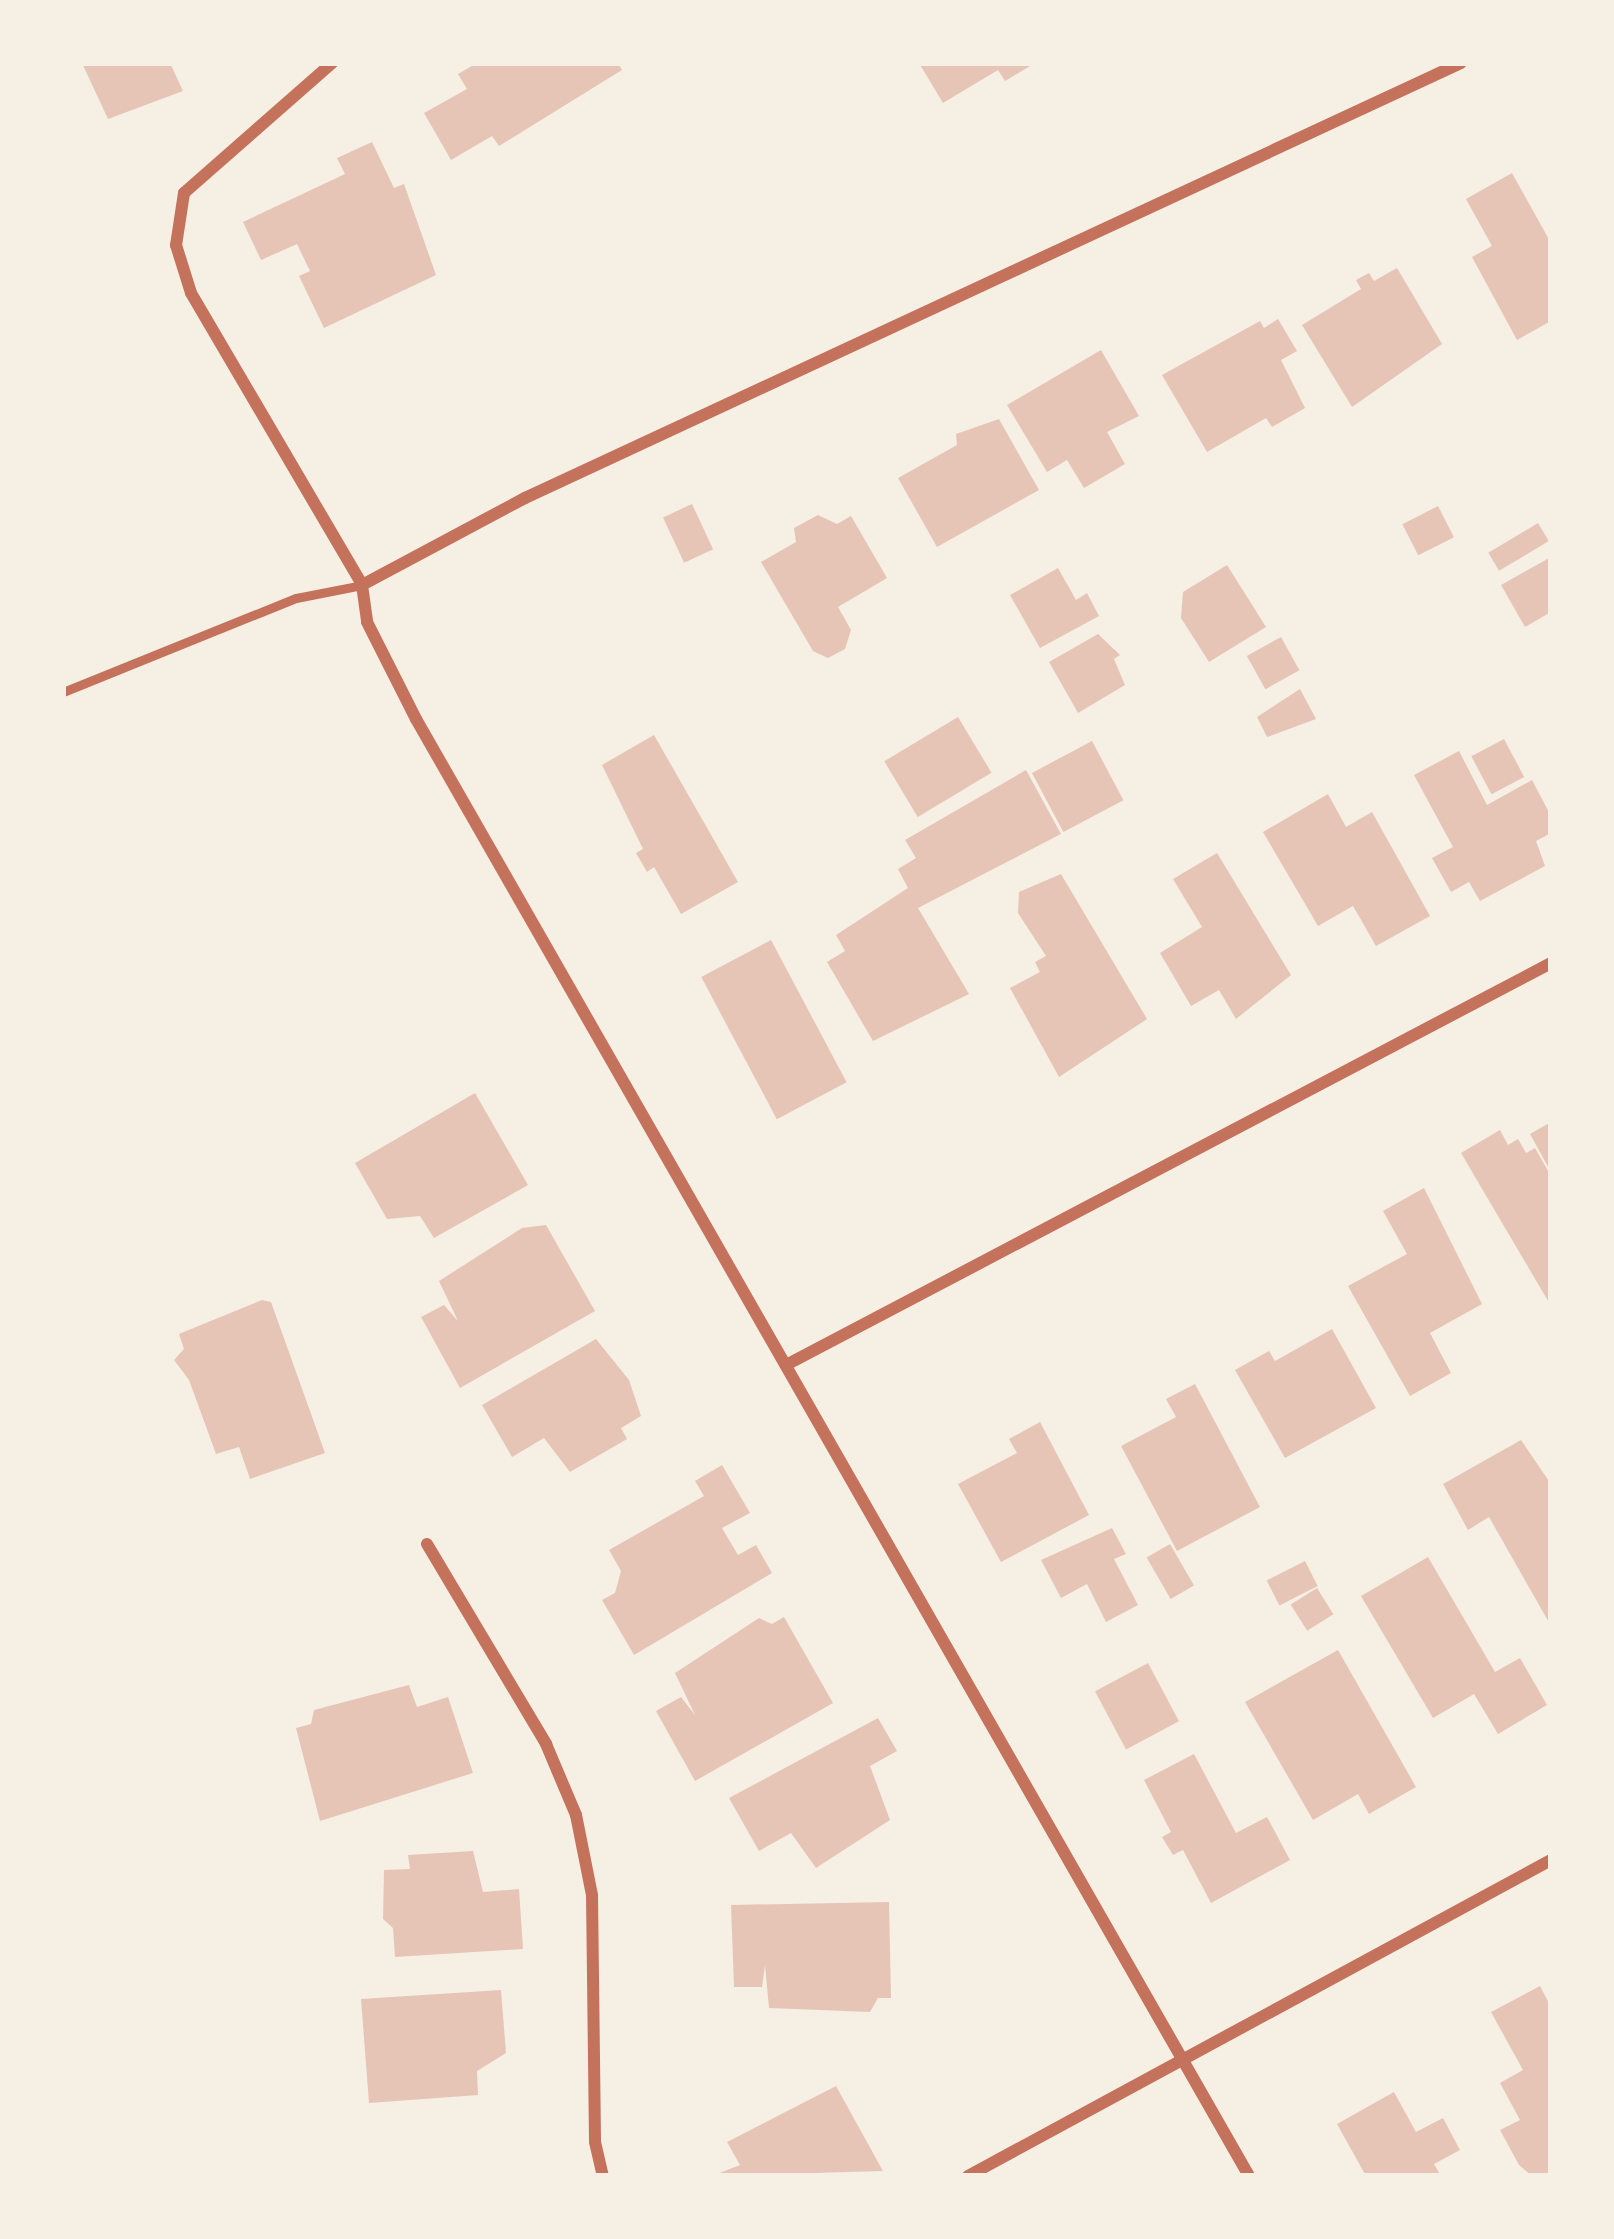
<!DOCTYPE html>
<html>
<head>
<meta charset="utf-8">
<style>
  body { margin:0 }
  #map { position:relative; width:1614px; height:2239px; overflow:hidden; background:#f6efe4; font-family:"Public Sans",sans-serif }
  div>[style] { position:absolute }
  [style*='--x'] { left:calc(var(--x)*1px); top:calc(var(--y)*1px); width:calc(var(--w)*1px); rotate:calc(var(--a)*1deg) }
  .building>* { inset:0; background:#e6c5b7; transform-origin:0 0 }
  .service>* { height:9px; margin:-4.5px; padding:0 4.5px; transform-origin:4.5px; border-radius:4.5px; background:#c5725c }
  .minor>* { height:12px; margin:-6px; padding:0 6px; transform-origin:6px; border-radius:6px; background:#c5725c }
  span { translate:-50% -50%; white-space:nowrap; text-align:center; line-height:1.15; -webkit-text-stroke:9px #f6efe4; paint-order:stroke }
  .frame { position:absolute; inset:0; border:66px solid #f6efe4; pointer-events:none }
</style>
</head>
<body>
<div id="map">
  <div class="building">
    <div style="clip-path:polygon(82px 63px,170px 63px,183px 91px,108px 119px)"></div>
    <div style="clip-path:polygon(477px 63px,618px 63px,622px 70px,499px 146px,492px 136px,451px 160px,424px 113px,467px 89px,458px 74px)"></div>
    <div style="clip-path:polygon(919px 63px,1035px 63px,1005px 81px,998px 70px,943px 103px)"></div>
    <div style="clip-path:polygon(372px 142px,394px 188px,404px 184px,436px 275px,324px 328px,299px 276px,310px 271px,297px 244px,261px 260px,243px 222px,345px 174px,337px 158px)"></div>
    <div style="clip-path:polygon(1512px 173px,1551px 243px,1551px 321px,1517px 340px,1472px 257px,1492px 246px,1466px 199px)"></div>
    <div style="clip-path:polygon(1397px 268px,1442px 344px,1352px 407px,1302px 325px,1361px 289px,1356px 280px,1369px 273px,1374px 281px)"></div>
    <div style="clip-path:polygon(1278px 319px,1297px 351px,1281px 360px,1305px 408px,1272px 427px,1266px 418px,1207px 452px,1162px 375px,1260px 321px,1264px 328px)"></div>
    <div style="clip-path:polygon(1101px 350px,1139px 416px,1107px 432px,1125px 464px,1084px 488px,1067px 460px,1047px 472px,1007px 405px)"></div>
    <div style="clip-path:polygon(999px 419px,1039px 490px,937px 547px,898px 478px,957px 445px,956px 434px)"></div>
    <div style="left:692px;top:504px;width:50px;height:32px;rotate:65deg"></div>
    <div style="left:1438px;top:506px;width:35px;height:40px;rotate:63deg"></div>
    <div style="clip-path:polygon(818px 515px,837px 524px,851px 516px,887px 578px,838px 607px,851px 630px,845px 649px,828px 658px,813px 651px,761px 562px,796px 542px,794px 528px)"></div>
    <div style="left:1538px;top:523px;width:21px;height:58px;rotate:59deg"></div>
    <div style="clip-path:polygon(1551px 557px,1551px 612px,1525px 627px,1501px 585px)"></div>
    <div style="clip-path:polygon(1227px 565px,1266px 627px,1209px 662px,1181px 618px,1183px 592px)"></div>
    <div style="clip-path:polygon(1058px 568px,1076px 600px,1087px 593px,1099px 616px,1040px 648px,1010px 595px)"></div>
    <div style="clip-path:polygon(1098px 634px,1120px 655px,1114px 659px,1125px 685px,1078px 713px,1049px 662px)"></div>
    <div style="left:1281px;top:637px;width:38px;height:39px;rotate:61deg"></div>
    <div style="clip-path:polygon(1300px 689px,1316px 719px,1267px 737px,1257px 717px)"></div>
    <div style="left:958px;top:717px;width:65px;height:86px;rotate:59deg"></div>
    <div style="clip-path:polygon(654px 735px,738px 882px,681px 914px,654px 867px,647px 872px,636px 853px,643px 849px,602px 765px)"></div>
    <div style="left:1504px;top:739px;width:43px;height:37px;rotate:62deg"></div>
    <div style="left:1092px;top:741px;width:67px;height:68px;rotate:62deg"></div>
    <div style="clip-path:polygon(1459px 751px,1487px 805px,1532px 780px,1551px 816px,1551px 833px,1536px 841px,1545px 866px,1480px 901px,1469px 882px,1451px 892px,1432px 858px,1453px 847px,1414px 775px)"></div>
    <div style="clip-path:polygon(1026px 770px,1061px 834px,918px 908px,969px 994px,873px 1041px,827px 962px,845px 951px,836px 935px,908px 888px,898px 869px,916px 858px,905px 840px)"></div>
    <div style="clip-path:polygon(1328px 794px,1346px 827px,1372px 812px,1430px 916px,1376px 946px,1353px 906px,1318px 926px,1263px 832px)"></div>
    <div style="clip-path:polygon(1217px 853px,1291px 975px,1236px 1019px,1219px 990px,1191px 1006px,1160px 953px,1202px 927px,1173px 879px)"></div>
    <div style="clip-path:polygon(1061px 874px,1147px 1019px,1059px 1077px,1010px 988px,1040px 972px,1035px 962px,1046px 956px,1018px 913px,1019px 892px)"></div>
    <div style="left:771px;top:940px;width:161px;height:79px;rotate:62deg"></div>
    <div style="clip-path:polygon(475px 1093px,528px 1185px,434px 1238px,420px 1216px,387px 1219px,355px 1163px)"></div>
    <div style="clip-path:polygon(1551px 1122px,1551px 1172px,1530px 1134px)"></div>
    <div style="clip-path:polygon(1500px 1130px,1508px 1145px,1518px 1139px,1526px 1153px,1535px 1148px,1551px 1176px,1551px 1306px,1461px 1153px)"></div>
    <div style="clip-path:polygon(1424px 1188px,1482px 1304px,1430px 1333px,1451px 1373px,1410px 1396px,1348px 1286px,1407px 1254px,1383px 1211px)"></div>
    <div style="clip-path:polygon(546px 1225px,595px 1311px,460px 1388px,421px 1317px,444px 1305px,458px 1321px,439px 1281px,522px 1228px)"></div>
    <div style="clip-path:polygon(262px 1300px,271px 1302px,325px 1453px,250px 1479px,239px 1447px,216px 1454px,189px 1380px,174px 1360px,184px 1349px,179px 1334px)"></div>
    <div style="clip-path:polygon(1332px 1329px,1376px 1408px,1285px 1458px,1235px 1370px,1269px 1351px,1275px 1361px)"></div>
    <div style="clip-path:polygon(596px 1339px,629px 1380px,641px 1416px,621px 1428px,627px 1439px,570px 1472px,544px 1438px,512px 1457px,482px 1405px)"></div>
    <div style="clip-path:polygon(1195px 1384px,1260px 1507px,1177px 1551px,1121px 1446px,1176px 1417px,1166px 1399px)"></div>
    <div style="clip-path:polygon(1040px 1422px,1089px 1515px,1001px 1562px,958px 1484px,1017px 1453px,1009px 1439px)"></div>
    <div style="clip-path:polygon(1521px 1440px,1551px 1484px,1551px 1626px,1489px 1517px,1468px 1530px,1443px 1484px)"></div>
    <div style="clip-path:polygon(722px 1465px,750px 1513px,722px 1528px,738px 1555px,756px 1545px,772px 1573px,634px 1655px,602px 1600px,615px 1593px,621px 1571px,609px 1550px,704px 1496px,695px 1481px)"></div>
    <div style="clip-path:polygon(1112px 1528px,1126px 1554px,1114px 1559px,1138px 1605px,1106px 1622px,1087px 1584px,1061px 1598px,1041px 1560px)"></div>
    <div style="left:1170px;top:1544px;width:48px;height:27px;rotate:60deg"></div>
    <div style="clip-path:polygon(1428px 1557px,1495px 1672px,1520px 1658px,1547px 1705px,1498px 1734px,1474px 1694px,1433px 1718px,1361px 1596px)"></div>
    <div style="left:1305px;top:1561px;width:28px;height:43px;rotate:63deg"></div>
    <div style="left:1317px;top:1588px;width:31px;height:31px;rotate:58deg"></div>
    <div style="clip-path:polygon(784px 1617px,833px 1703px,695px 1781px,656px 1711px,681px 1697px,695px 1715px,675px 1673px,759px 1618px,772px 1624px)"></div>
    <div style="clip-path:polygon(1338px 1650px,1416px 1787px,1369px 1814px,1358px 1794px,1313px 1820px,1245px 1702px)"></div>
    <div style="left:1148px;top:1663px;width:66px;height:60px;rotate:62deg"></div>
    <div style="clip-path:polygon(409px 1685px,417px 1707px,448px 1697px,473px 1773px,320px 1821px,296px 1728px,311px 1724px,314px 1710px)"></div>
    <div style="clip-path:polygon(878px 1718px,897px 1751px,870px 1766px,890px 1820px,816px 1868px,791px 1833px,759px 1851px,729px 1798px)"></div>
    <div style="clip-path:polygon(1194px 1754px,1236px 1833px,1267px 1817px,1290px 1860px,1211px 1903px,1183px 1850px,1173px 1855px,1162px 1837px,1171px 1832px,1144px 1780px)"></div>
    <div style="clip-path:polygon(473px 1851px,483px 1892px,519px 1889px,523px 1949px,395px 1957px,393px 1928px,383px 1919px,384px 1870px,410px 1869px,408px 1855px)"></div>
    <div style="clip-path:polygon(889px 1902px,891px 1998px,878px 1998px,870px 2012px,769px 2008px,765px 1965px,762px 1987px,734px 1987px,731px 1905px)"></div>
    <div style="clip-path:polygon(1540px 1986px,1551px 2007px,1551px 2176px,1532px 2176px,1519px 2165px,1500px 2130px,1520px 2120px,1500px 2083px,1523px 2070px,1491px 2012px)"></div>
    <div style="clip-path:polygon(501px 1990px,506px 2053px,477px 2071px,478px 2095px,369px 2103px,361px 1999px)"></div>
    <div style="clip-path:polygon(836px 2086px,883px 2171px,712px 2176px,740px 2165px,727px 2142px)"></div>
    <div style="clip-path:polygon(1394px 2092px,1416px 2132px,1443px 2118px,1460px 2150px,1434px 2164px,1441px 2176px,1366px 2176px,1337px 2124px)"></div>
  </div>
  <div class="service">
    <div style="--x:63;--y:692;--w:251;--a:-22"></div>
    <div style="--x:296;--y:598;--w:67;--a:-11.1"></div>
  </div>
  <div class="minor">
    <div style="--x:332;--y:63;--w:197;--a:138.7"></div>
    <div style="--x:184;--y:193;--w:53;--a:98.7"></div>
    <div style="--x:176;--y:245;--w:50;--a:72.6"></div>
    <div style="--x:191;--y:293;--w:338;--a:59.6"></div>
    <div style="--x:362;--y:585;--w:37;--a:82"></div>
    <div style="--x:367;--y:622;--w:109;--a:63.2"></div>
    <div style="--x:416;--y:719;--w:1678;--a:60.24"></div>
    <div style="--x:362;--y:585;--w:185;--a:-28.1"></div>
    <div style="--x:525;--y:498;--w:1032;--a:-24.93"></div>
    <div style="--x:786;--y:1365;--w:864;--a:-27.72"></div>
    <div style="--x:427;--y:1544;--w:233;--a:59.2"></div>
    <div style="--x:546;--y:1744;--w:77;--a:67.1"></div>
    <div style="--x:576;--y:1815;--w:82;--a:78.7"></div>
    <div style="--x:592;--y:1895;--w:247;--a:89.3"></div>
    <div style="--x:595;--y:2142;--w:35;--a:77"></div>
    <div style="--x:968;--y:2176;--w:663;--a:-28.46"></div>
  </div>
  <div class="frame"></div>
</div>
</body>
</html>
